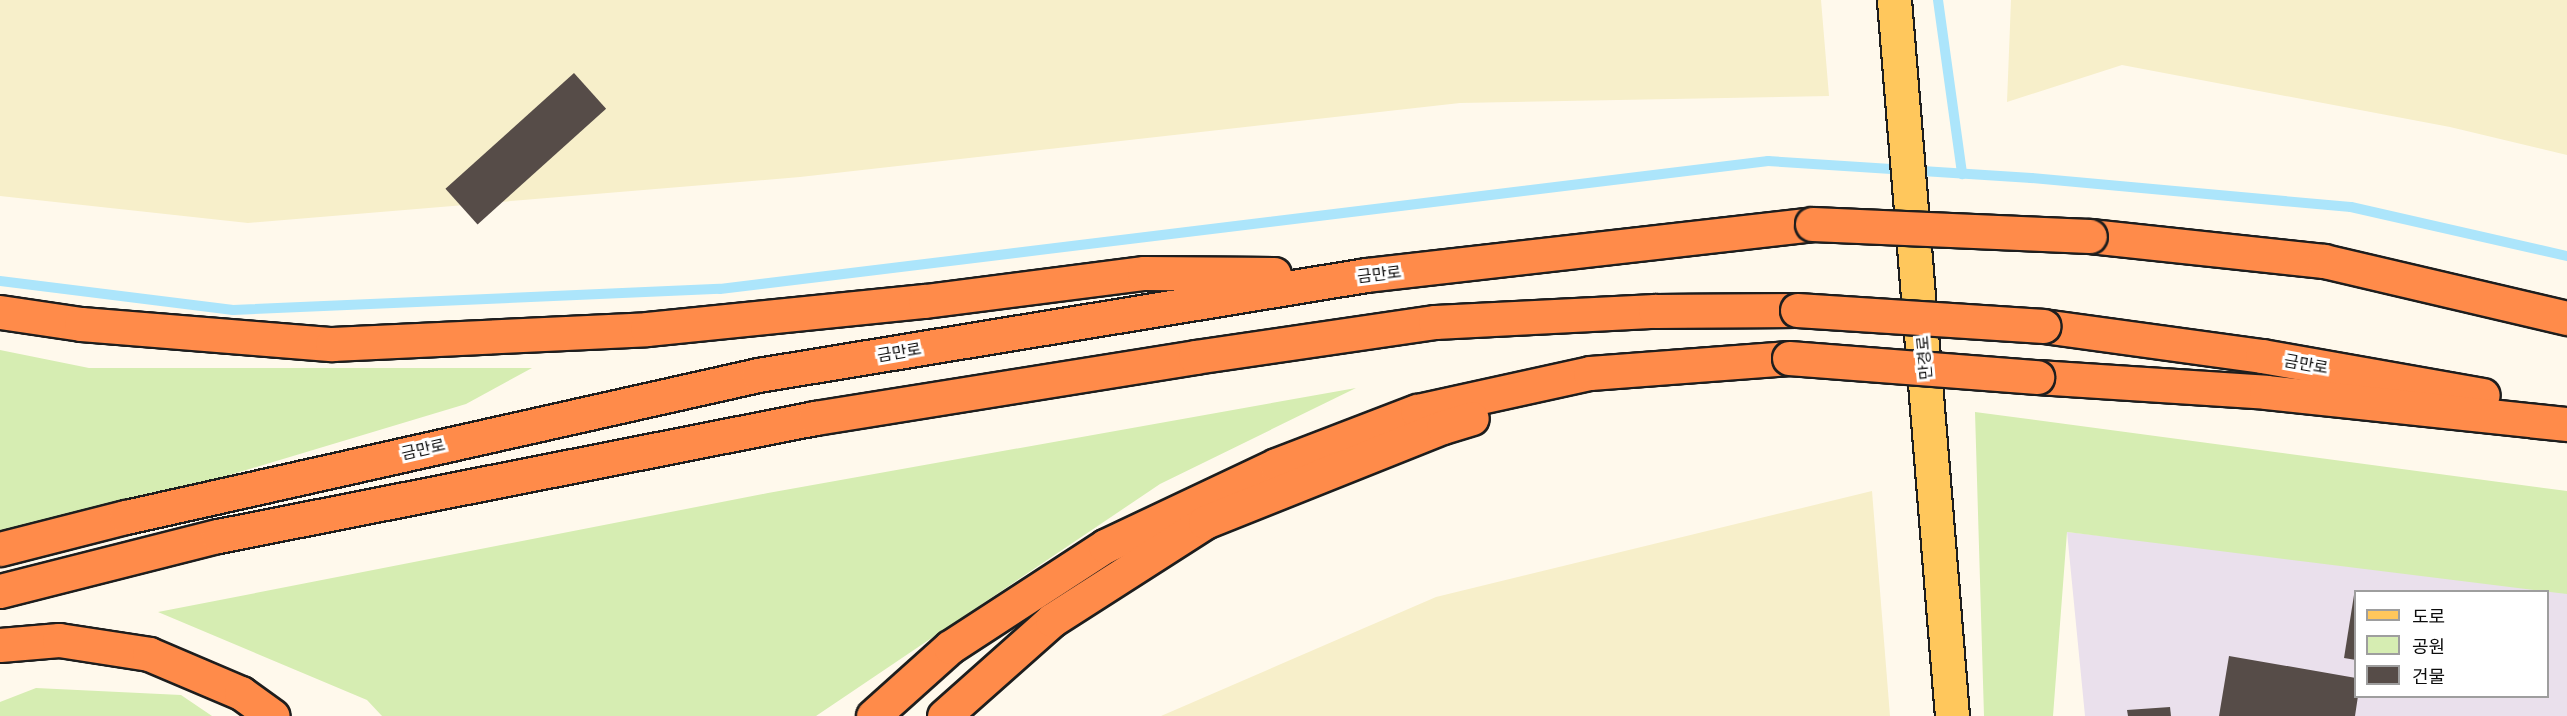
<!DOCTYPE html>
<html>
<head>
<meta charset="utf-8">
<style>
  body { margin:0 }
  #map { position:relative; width:2567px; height:716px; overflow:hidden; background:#fff9ec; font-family:"IBM Plex Serif","Noto Sans KR",serif }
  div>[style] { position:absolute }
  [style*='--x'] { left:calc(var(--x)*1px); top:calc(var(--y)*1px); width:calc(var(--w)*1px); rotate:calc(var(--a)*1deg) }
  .industrial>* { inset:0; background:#eae0ec }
  .farmland>* { inset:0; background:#f7efca }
  .green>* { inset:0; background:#d6edb2 }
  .stream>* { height:10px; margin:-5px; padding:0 5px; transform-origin:5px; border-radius:5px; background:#ace5fb }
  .building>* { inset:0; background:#564c48; transform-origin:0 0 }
  .roads { filter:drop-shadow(2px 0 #1e1e1e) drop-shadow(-2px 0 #1e1e1e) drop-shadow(0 2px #1e1e1e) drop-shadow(0 -2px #1e1e1e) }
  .major>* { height:33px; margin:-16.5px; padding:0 16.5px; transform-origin:16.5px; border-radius:16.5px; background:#ffc75c }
  .highway>* { height:33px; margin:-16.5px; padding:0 16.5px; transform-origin:16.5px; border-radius:16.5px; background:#ff8b4a }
  .bridges { filter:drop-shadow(2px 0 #1e1e1e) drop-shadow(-2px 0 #1e1e1e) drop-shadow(0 2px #1e1e1e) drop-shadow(0 -2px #1e1e1e) }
  .highway-bridge>* { height:33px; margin:-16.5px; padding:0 16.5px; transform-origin:16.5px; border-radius:16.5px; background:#ff8b4a }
  span { translate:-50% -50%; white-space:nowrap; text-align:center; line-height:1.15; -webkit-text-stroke:6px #fff; paint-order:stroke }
  .street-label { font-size:16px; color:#0d0d0d }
  .legend { position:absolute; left:2354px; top:590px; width:195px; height:108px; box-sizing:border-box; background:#fff; border:2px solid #9e9e9e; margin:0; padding:8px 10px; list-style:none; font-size:18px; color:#0d0d0d }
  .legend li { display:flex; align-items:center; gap:12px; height:30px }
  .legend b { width:30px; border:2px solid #9e9e9e }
</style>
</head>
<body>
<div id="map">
  <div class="industrial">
    <div style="clip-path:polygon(evenodd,2067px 532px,2567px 587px,2567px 716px,2085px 716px,2067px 532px,2356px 592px,2548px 592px,2548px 696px,2356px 696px,2356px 592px)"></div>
  </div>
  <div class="farmland">
    <div style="clip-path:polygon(0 0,1821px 0,1829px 96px,1460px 103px,800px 177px,248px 223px,0 196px)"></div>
    <div style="clip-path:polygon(2011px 0,2567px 0,2567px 155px,2450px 127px,2122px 65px,2007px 102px)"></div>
    <div style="clip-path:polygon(1872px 491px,1890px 716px,1161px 716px,1436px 597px)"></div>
  </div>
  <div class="green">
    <div style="clip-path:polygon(0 350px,89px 368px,532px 368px,466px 404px,0 544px)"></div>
    <div style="clip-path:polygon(1356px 388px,1160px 484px,816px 716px,382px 716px,367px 700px,158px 612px,768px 493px)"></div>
    <div style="clip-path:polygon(1975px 412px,2567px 491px,2567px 594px,2067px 532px,2053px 716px,1984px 716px)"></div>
    <div style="clip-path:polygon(36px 688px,181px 695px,212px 716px,0 716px,0 702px)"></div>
  </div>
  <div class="stream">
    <div style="--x:1938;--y:0;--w:176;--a:82.1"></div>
    <div style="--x:0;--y:281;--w:235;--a:7.1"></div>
    <div style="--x:233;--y:310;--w:487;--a:-2.5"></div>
    <div style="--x:720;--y:289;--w:1056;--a:-6.96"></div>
    <div style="--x:1768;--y:161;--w:264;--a:3.7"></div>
    <div style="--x:2031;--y:178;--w:321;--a:5.2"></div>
    <div style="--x:2351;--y:207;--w:221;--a:12.8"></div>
  </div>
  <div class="building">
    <div style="left:574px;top:73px;width:48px;height:173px;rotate:48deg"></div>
    <div style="clip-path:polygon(2354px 595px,2356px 595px,2356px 660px,2344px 658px)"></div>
    <div style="clip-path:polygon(2229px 656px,2356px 678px,2356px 696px,2358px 696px,2355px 716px,2219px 716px)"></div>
    <div style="clip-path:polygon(2170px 707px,2171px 716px,2128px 716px,2127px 710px)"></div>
  </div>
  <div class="roads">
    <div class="major">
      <div style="--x:1894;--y:0;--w:718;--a:85.37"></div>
    </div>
    <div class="highway">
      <div style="--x:2090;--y:236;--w:235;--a:6.1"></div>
      <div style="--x:2324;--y:261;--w:250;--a:13.2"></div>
      <div style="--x:0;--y:312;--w:82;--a:8.4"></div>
      <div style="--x:81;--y:324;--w:252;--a:4.6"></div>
      <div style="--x:332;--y:344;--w:315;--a:-2.7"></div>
      <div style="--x:647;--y:329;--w:279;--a:-5.8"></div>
      <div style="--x:925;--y:301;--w:221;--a:-7.3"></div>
      <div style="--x:1144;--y:273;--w:130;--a:0.4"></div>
      <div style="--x:2043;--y:326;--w:221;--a:7.8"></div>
      <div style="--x:2262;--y:356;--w:224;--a:10"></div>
      <div style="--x:2037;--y:377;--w:229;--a:3.7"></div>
      <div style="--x:2266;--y:392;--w:303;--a:6.1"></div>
      <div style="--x:0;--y:549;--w:130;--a:-14.3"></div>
      <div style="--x:126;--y:517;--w:648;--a:-12.66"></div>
      <div style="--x:758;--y:375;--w:616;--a:-9.34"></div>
      <div style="--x:1366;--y:275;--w:449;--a:-6.5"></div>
      <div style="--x:0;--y:591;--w:225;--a:-14.2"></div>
      <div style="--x:218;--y:536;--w:609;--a:-11.18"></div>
      <div style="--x:815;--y:418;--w:385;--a:-9.1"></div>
      <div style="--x:1195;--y:357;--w:243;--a:-8.3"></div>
      <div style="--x:1435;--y:322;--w:220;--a:-2.9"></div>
      <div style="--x:1655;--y:311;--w:142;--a:-0.4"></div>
      <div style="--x:0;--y:645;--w:59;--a:-4.8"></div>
      <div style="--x:59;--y:640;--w:91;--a:8.8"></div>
      <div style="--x:149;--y:654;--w:100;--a:23"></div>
      <div style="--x:241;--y:693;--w:39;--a:36"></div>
      <div style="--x:873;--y:716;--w:103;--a:-41.9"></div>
      <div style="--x:950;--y:647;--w:185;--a:-33.1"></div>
      <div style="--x:1105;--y:546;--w:189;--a:-25.3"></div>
      <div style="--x:1276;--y:465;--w:151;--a:-21"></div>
      <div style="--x:1417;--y:411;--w:177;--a:-12.4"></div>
      <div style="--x:1590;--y:373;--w:200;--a:-4.3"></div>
      <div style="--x:944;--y:716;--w:144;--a:-41.6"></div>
      <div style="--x:1052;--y:620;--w:182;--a:-32.6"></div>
      <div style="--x:1205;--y:522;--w:256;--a:-21.8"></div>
      <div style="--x:1443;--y:427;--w:30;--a:-17"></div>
    </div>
  </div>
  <div class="bridges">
    <div class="highway-bridge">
      <div style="--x:1812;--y:224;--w:278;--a:2.5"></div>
      <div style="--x:1797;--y:310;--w:247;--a:3.7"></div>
      <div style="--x:1789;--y:358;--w:249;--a:4.4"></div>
    </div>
  </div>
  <div class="street-label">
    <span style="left:1379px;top:274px;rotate:-7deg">금만로</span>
    <span style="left:899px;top:352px;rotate:-10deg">금만로</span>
    <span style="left:1924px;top:358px;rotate:-95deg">만경로</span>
    <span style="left:2306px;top:364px;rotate:10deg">금만로</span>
    <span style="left:423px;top:449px;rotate:-13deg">금만로</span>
  </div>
  <ul class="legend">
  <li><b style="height:8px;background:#ffc75c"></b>도로</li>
  <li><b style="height:16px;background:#d6edb2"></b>공원</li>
  <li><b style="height:16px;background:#564c48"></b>건물</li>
  </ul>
</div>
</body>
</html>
